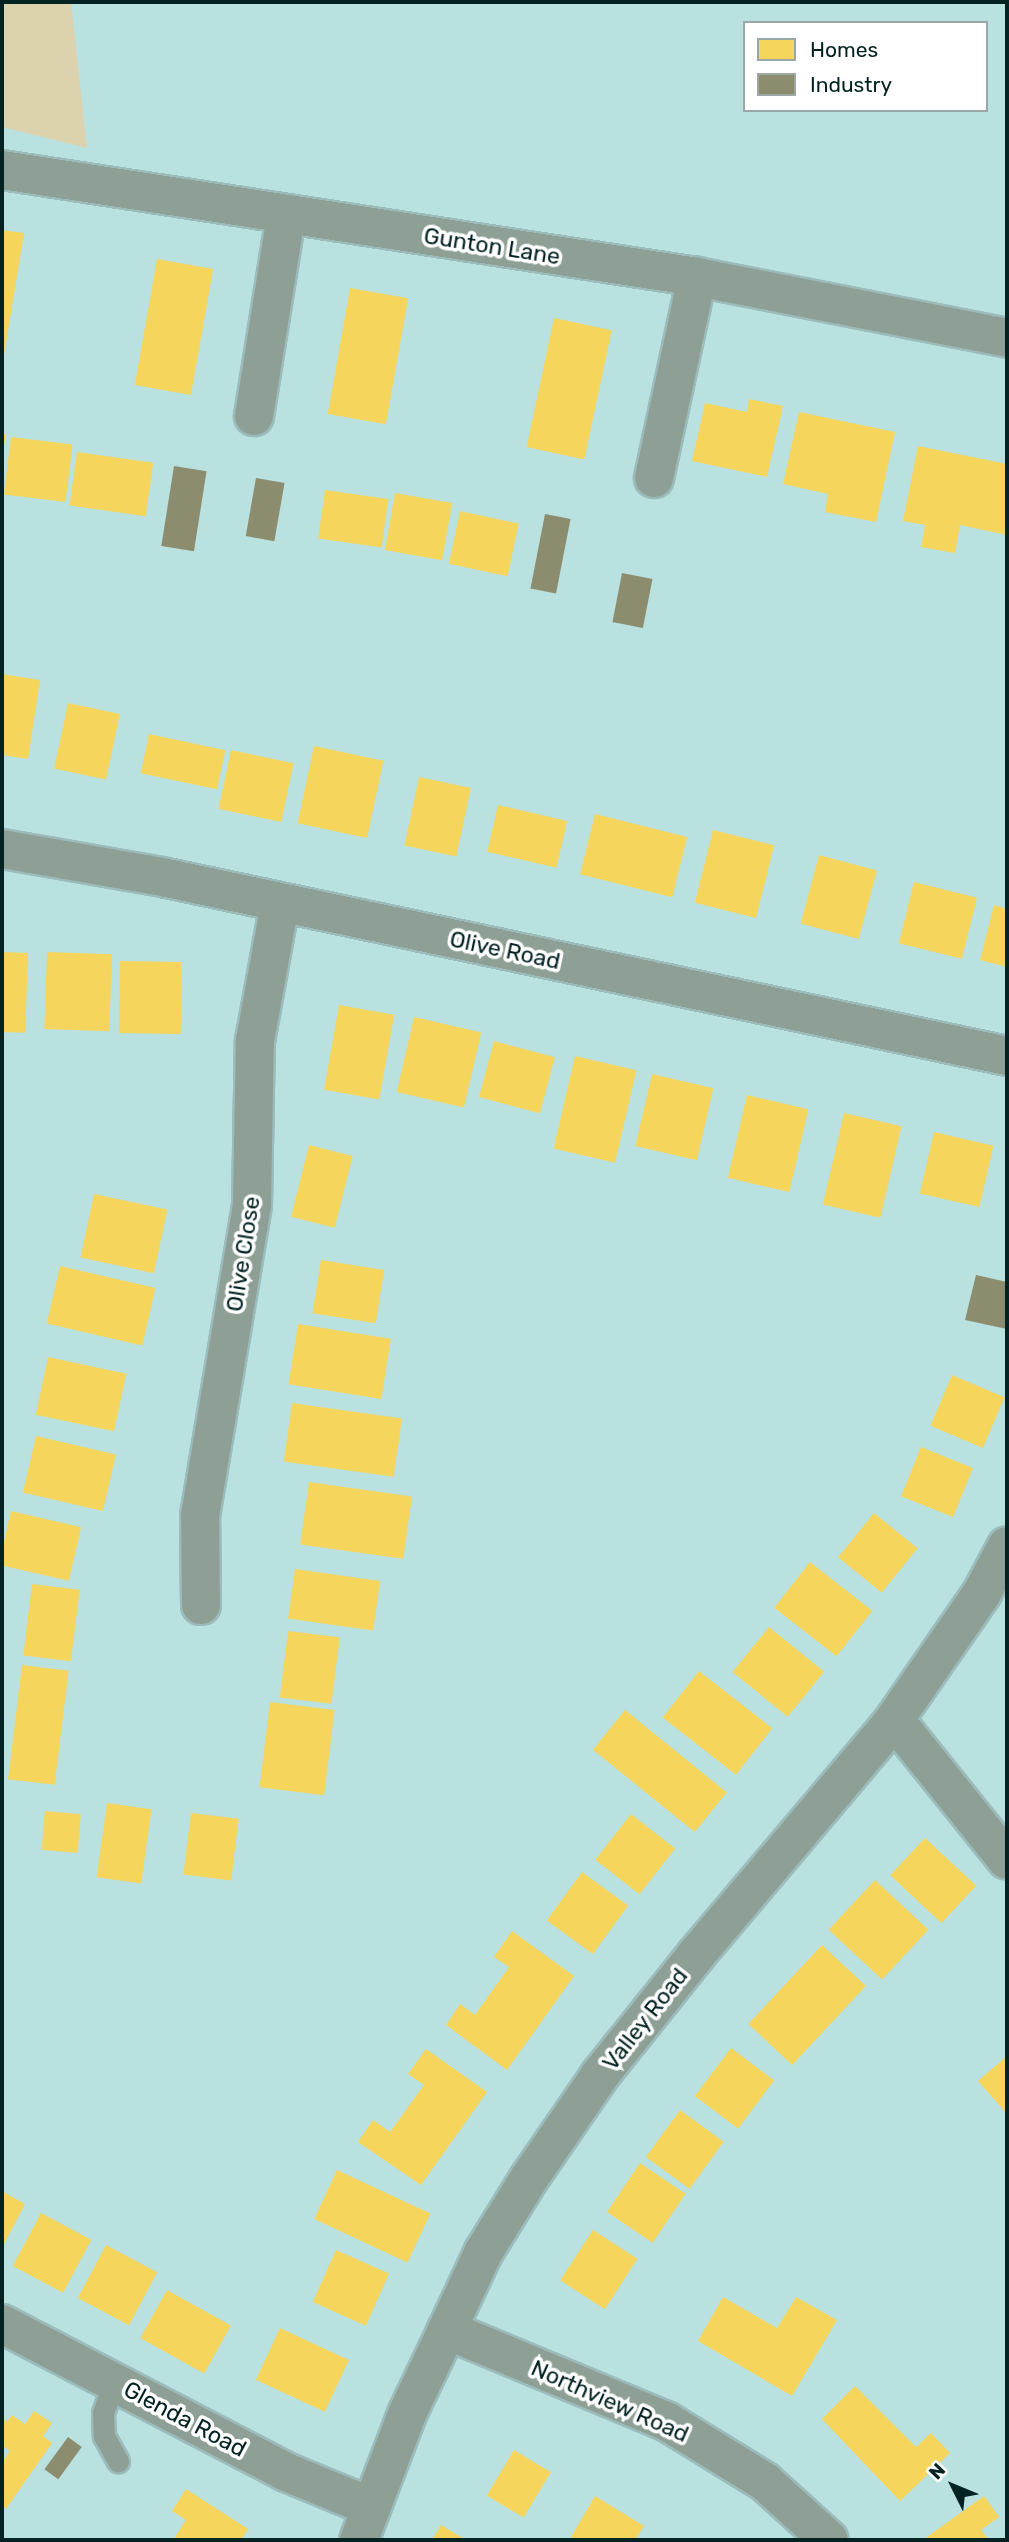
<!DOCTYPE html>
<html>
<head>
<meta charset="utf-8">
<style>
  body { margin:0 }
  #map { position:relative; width:1009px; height:2542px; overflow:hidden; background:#b9e1e0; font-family:Rubik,sans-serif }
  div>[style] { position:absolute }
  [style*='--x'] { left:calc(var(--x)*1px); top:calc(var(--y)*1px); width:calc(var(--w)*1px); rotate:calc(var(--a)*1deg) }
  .green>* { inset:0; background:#dcd3ae }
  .homes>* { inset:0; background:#f6d55c; transform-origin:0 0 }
  .industry>* { inset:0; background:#8c8c6e; transform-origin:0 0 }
  .roads { filter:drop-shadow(2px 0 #9cbbbb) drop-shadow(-2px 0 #9cbbbb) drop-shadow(0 2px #9cbbbb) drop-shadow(0 -2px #9cbbbb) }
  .service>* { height:21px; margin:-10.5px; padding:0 10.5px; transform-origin:10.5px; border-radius:10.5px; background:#8ea095 }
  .minor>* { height:38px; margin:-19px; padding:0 19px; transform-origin:19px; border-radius:19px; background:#8ea095 }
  span { translate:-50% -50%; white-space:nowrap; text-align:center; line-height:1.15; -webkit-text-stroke:7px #fff; paint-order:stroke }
  .street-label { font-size:23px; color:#042222 }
  .frame { position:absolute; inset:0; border:4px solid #042222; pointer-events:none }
  .legend { position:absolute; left:743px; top:21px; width:245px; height:91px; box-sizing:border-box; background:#fff; border:2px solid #9ba7a7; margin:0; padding:9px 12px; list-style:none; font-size:21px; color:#042222 }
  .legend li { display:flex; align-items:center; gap:14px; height:35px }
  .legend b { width:35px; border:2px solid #9ba7a7 }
  .north { position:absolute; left:918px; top:2451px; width:70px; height:70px; -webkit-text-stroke:5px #fff; paint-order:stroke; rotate:313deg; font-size:19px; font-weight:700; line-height:28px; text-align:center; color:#042222 }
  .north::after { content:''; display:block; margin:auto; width:24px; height:32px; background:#042222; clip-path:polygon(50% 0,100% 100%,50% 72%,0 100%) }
</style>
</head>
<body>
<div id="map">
  <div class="green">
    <div style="clip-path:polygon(2px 2px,71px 2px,87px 148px,2px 127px)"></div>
  </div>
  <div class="homes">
    <div style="clip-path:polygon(2px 230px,24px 233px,3px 361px,2px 361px)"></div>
    <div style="left:157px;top:259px;width:57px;height:128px;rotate:10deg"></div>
    <div style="left:350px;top:288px;width:59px;height:128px;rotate:10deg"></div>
    <div style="left:554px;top:318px;width:59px;height:132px;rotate:12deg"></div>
    <div style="clip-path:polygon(749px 399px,783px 406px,767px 477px,692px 461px,705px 403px,747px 412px)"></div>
    <div style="clip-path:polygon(799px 412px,895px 432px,876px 522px,825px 512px,828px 494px,783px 484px)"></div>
    <div style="clip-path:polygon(2px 434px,6px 434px,3px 452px,2px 452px)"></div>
    <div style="left:11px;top:437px;width:62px;height:58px;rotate:7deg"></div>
    <div style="clip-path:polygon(918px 446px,1007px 464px,1007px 535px,960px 525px,955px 553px,921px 547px,925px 525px,903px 521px)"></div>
    <div style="left:77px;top:452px;width:77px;height:54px;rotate:8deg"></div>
    <div style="left:325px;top:490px;width:64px;height:49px;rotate:8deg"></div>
    <div style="left:395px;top:493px;width:58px;height:58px;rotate:10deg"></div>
    <div style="left:460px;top:511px;width:60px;height:54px;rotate:12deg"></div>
    <div style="clip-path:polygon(2px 674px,40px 680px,28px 759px,2px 755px)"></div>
    <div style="left:68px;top:703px;width:53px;height:67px;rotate:12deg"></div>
    <div style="left:149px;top:734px;width:78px;height:40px;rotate:12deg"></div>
    <div style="left:314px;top:746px;width:71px;height:79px;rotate:12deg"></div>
    <div style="left:231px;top:750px;width:64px;height:60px;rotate:12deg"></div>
    <div style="left:419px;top:777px;width:53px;height:70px;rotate:12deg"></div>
    <div style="left:498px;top:805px;width:71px;height:48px;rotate:13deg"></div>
    <div style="left:595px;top:814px;width:95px;height:62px;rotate:14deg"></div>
    <div style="left:713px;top:830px;width:63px;height:75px;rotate:14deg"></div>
    <div style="left:819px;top:855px;width:60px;height:71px;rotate:15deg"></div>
    <div style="left:914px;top:882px;width:65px;height:63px;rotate:14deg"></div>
    <div style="clip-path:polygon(994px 905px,1007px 909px,1007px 967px,980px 960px)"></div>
    <div style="left:2px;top:952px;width:26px;height:80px;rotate:2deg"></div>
    <div style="left:47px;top:952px;width:65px;height:77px;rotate:2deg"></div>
    <div style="left:120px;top:961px;width:62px;height:72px;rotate:1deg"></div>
    <div style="left:339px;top:1005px;width:56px;height:86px;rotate:10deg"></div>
    <div style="left:414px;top:1017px;width:69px;height:77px;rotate:13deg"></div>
    <div style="left:494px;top:1041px;width:63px;height:58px;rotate:15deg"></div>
    <div style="left:575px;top:1056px;width:63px;height:95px;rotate:13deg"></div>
    <div style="left:652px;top:1074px;width:63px;height:74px;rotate:13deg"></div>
    <div style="left:747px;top:1095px;width:63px;height:85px;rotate:13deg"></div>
    <div style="left:844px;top:1113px;width:59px;height:94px;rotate:13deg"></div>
    <div style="left:934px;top:1132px;width:61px;height:63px;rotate:13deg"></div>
    <div style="left:309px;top:1145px;width:45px;height:74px;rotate:14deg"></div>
    <div style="left:94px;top:1194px;width:75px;height:65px;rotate:12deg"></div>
    <div style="left:321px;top:1260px;width:64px;height:54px;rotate:9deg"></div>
    <div style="left:60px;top:1266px;width:98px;height:59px;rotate:13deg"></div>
    <div style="left:298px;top:1324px;width:94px;height:61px;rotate:9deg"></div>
    <div style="left:48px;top:1357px;width:80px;height:59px;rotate:12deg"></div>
    <div style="left:952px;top:1375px;width:57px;height:55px;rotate:23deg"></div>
    <div style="left:292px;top:1403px;width:111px;height:59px;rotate:8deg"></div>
    <div style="left:36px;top:1436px;width:82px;height:58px;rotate:13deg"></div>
    <div style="left:921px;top:1447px;width:56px;height:53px;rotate:22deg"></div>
    <div style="left:309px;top:1482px;width:104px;height:63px;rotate:8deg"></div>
    <div style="left:11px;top:1511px;width:72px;height:55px;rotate:13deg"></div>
    <div style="left:874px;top:1513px;width:56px;height:57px;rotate:39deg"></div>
    <div style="left:810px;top:1562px;width:79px;height:58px;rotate:38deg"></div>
    <div style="left:295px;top:1569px;width:86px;height:50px;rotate:8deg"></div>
    <div style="left:32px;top:1584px;width:48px;height:72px;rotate:7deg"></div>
    <div style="left:769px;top:1627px;width:71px;height:58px;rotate:39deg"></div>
    <div style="left:288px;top:1631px;width:52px;height:67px;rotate:7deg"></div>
    <div style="left:22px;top:1665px;width:47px;height:115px;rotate:7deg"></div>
    <div style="left:699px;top:1671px;width:93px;height:59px;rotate:38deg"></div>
    <div style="left:270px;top:1702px;width:65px;height:86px;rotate:7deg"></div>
    <div style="left:625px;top:1710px;width:131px;height:51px;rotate:39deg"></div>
    <div style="left:107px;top:1803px;width:45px;height:75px;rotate:8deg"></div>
    <div style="left:45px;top:1811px;width:36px;height:39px;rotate:5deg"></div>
    <div style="left:191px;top:1813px;width:48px;height:62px;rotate:7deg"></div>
    <div style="left:631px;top:1814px;width:56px;height:58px;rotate:38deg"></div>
    <div style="left:925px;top:1838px;width:70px;height:51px;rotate:43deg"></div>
    <div style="left:582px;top:1872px;width:57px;height:60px;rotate:36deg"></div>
    <div style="left:875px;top:1880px;width:73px;height:68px;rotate:43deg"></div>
    <div style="clip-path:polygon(512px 1931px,574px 1976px,507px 2070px,446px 2025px,460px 2004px,475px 2015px,509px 1967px,494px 1957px)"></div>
    <div style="left:822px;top:1945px;width:60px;height:108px;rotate:43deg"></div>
    <div style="left:731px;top:2048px;width:54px;height:60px;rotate:37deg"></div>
    <div style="clip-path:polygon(426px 2049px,487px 2092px,421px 2185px,358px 2142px,373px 2120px,390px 2132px,424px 2085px,408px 2074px)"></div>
    <div style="clip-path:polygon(1007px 2056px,1007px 2114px,978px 2081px)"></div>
    <div style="left:680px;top:2110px;width:54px;height:58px;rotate:36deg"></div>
    <div style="left:640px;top:2163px;width:55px;height:59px;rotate:34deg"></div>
    <div style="left:337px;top:2170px;width:103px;height:54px;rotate:25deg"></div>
    <div style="clip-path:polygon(2px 2191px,25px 2204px,2px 2248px)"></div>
    <div style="left:41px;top:2213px;width:57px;height:60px;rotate:28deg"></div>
    <div style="left:593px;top:2230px;width:53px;height:60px;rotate:33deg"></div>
    <div style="left:106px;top:2245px;width:58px;height:60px;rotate:28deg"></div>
    <div style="left:336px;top:2250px;width:58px;height:57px;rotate:24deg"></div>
    <div style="left:167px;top:2290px;width:73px;height:55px;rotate:29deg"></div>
    <div style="clip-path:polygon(723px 2297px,777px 2328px,796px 2297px,837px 2320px,792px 2396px,698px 2341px)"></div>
    <div style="left:280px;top:2328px;width:76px;height:57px;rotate:25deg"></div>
    <div style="clip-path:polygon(855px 2386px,916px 2447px,931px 2433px,950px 2453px,900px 2501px,822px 2419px)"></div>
    <div style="clip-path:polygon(34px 2411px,52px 2423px,43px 2436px,52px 2443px,6px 2509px,2px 2506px,2px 2463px,10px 2451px,2px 2445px,2px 2418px,7px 2422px,12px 2415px,25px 2424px)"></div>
    <div style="left:514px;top:2450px;width:43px;height:53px;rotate:31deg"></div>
    <div style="clip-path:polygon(186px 2489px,248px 2529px,241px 2540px,173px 2540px,186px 2520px,172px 2511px)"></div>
    <div style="clip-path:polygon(595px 2496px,644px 2526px,635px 2540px,577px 2540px,571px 2537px)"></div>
    <div style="clip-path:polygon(984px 2496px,999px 2517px,981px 2530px,989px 2540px,923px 2540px)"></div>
    <div style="clip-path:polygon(441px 2525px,466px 2540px,432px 2540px)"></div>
  </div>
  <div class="industry">
    <div style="left:174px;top:466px;width:33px;height:81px;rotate:9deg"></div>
    <div style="left:256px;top:478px;width:29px;height:59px;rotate:10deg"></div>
    <div style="left:545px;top:514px;width:26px;height:76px;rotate:11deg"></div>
    <div style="left:622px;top:573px;width:31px;height:50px;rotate:11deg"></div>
    <div style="clip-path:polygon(976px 1275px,1007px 1282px,1007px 1329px,965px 1320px)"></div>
    <div style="left:68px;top:2437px;width:17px;height:40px;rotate:36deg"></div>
  </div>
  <div class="roads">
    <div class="service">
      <div style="--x:114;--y:2381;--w:34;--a:109"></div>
      <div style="--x:103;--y:2413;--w:23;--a:88"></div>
      <div style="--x:104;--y:2436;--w:29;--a:61"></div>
    </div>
    <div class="minor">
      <div style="--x:2;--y:170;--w:703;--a:8.75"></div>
      <div style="--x:697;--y:277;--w:316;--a:11.1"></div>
      <div style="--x:254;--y:416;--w:203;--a:-80.9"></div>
      <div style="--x:654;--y:478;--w:206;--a:-77.9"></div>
      <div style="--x:2;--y:849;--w:162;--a:9.9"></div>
      <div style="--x:162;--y:877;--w:864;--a:11.96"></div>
      <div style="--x:201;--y:1605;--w:89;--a:-90.6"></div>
      <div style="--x:200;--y:1516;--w:315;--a:-80.5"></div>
      <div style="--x:252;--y:1205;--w:164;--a:-89"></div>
      <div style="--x:255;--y:1041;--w:140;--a:-79.7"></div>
      <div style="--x:892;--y:1723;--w:18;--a:38"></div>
      <div style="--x:906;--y:1734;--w:161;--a:51.3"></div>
      <div style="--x:2;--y:2324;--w:320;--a:27.5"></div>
      <div style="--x:286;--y:2472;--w:92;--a:22.4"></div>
      <div style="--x:447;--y:2330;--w:237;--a:22.6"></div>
      <div style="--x:666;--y:2421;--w:116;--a:31.6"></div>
      <div style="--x:765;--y:2482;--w:86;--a:42.2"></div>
      <div style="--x:359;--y:2540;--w:135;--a:-69.1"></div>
      <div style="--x:407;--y:2414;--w:93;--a:-64.5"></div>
      <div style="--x:447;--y:2330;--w:85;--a:-64.9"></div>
      <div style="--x:483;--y:2253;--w:89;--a:-58.3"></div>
      <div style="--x:530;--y:2177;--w:124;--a:-55.5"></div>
      <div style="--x:600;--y:2075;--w:154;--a:-51.3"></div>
      <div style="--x:696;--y:1955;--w:304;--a:-49.8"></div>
      <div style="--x:892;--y:1723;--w:158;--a:-55.3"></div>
      <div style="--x:982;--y:1593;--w:53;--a:-62"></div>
    </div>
  </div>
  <div class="street-label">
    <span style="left:492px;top:246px;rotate:9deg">Gunton Lane</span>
    <span style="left:505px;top:950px;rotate:12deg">Olive Road</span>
    <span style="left:243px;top:1254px;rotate:-81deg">Olive Close</span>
    <span style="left:645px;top:2019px;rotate:-52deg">Valley Road</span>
    <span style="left:610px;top:2401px;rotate:24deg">Northview Road</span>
    <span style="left:185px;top:2419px;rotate:28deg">Glenda Road</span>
  </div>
  <div class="frame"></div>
  <ul class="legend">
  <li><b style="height:19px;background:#f6d55c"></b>Homes</li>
  <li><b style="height:19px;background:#8c8c6e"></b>Industry</li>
  </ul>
  <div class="north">N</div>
</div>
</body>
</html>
